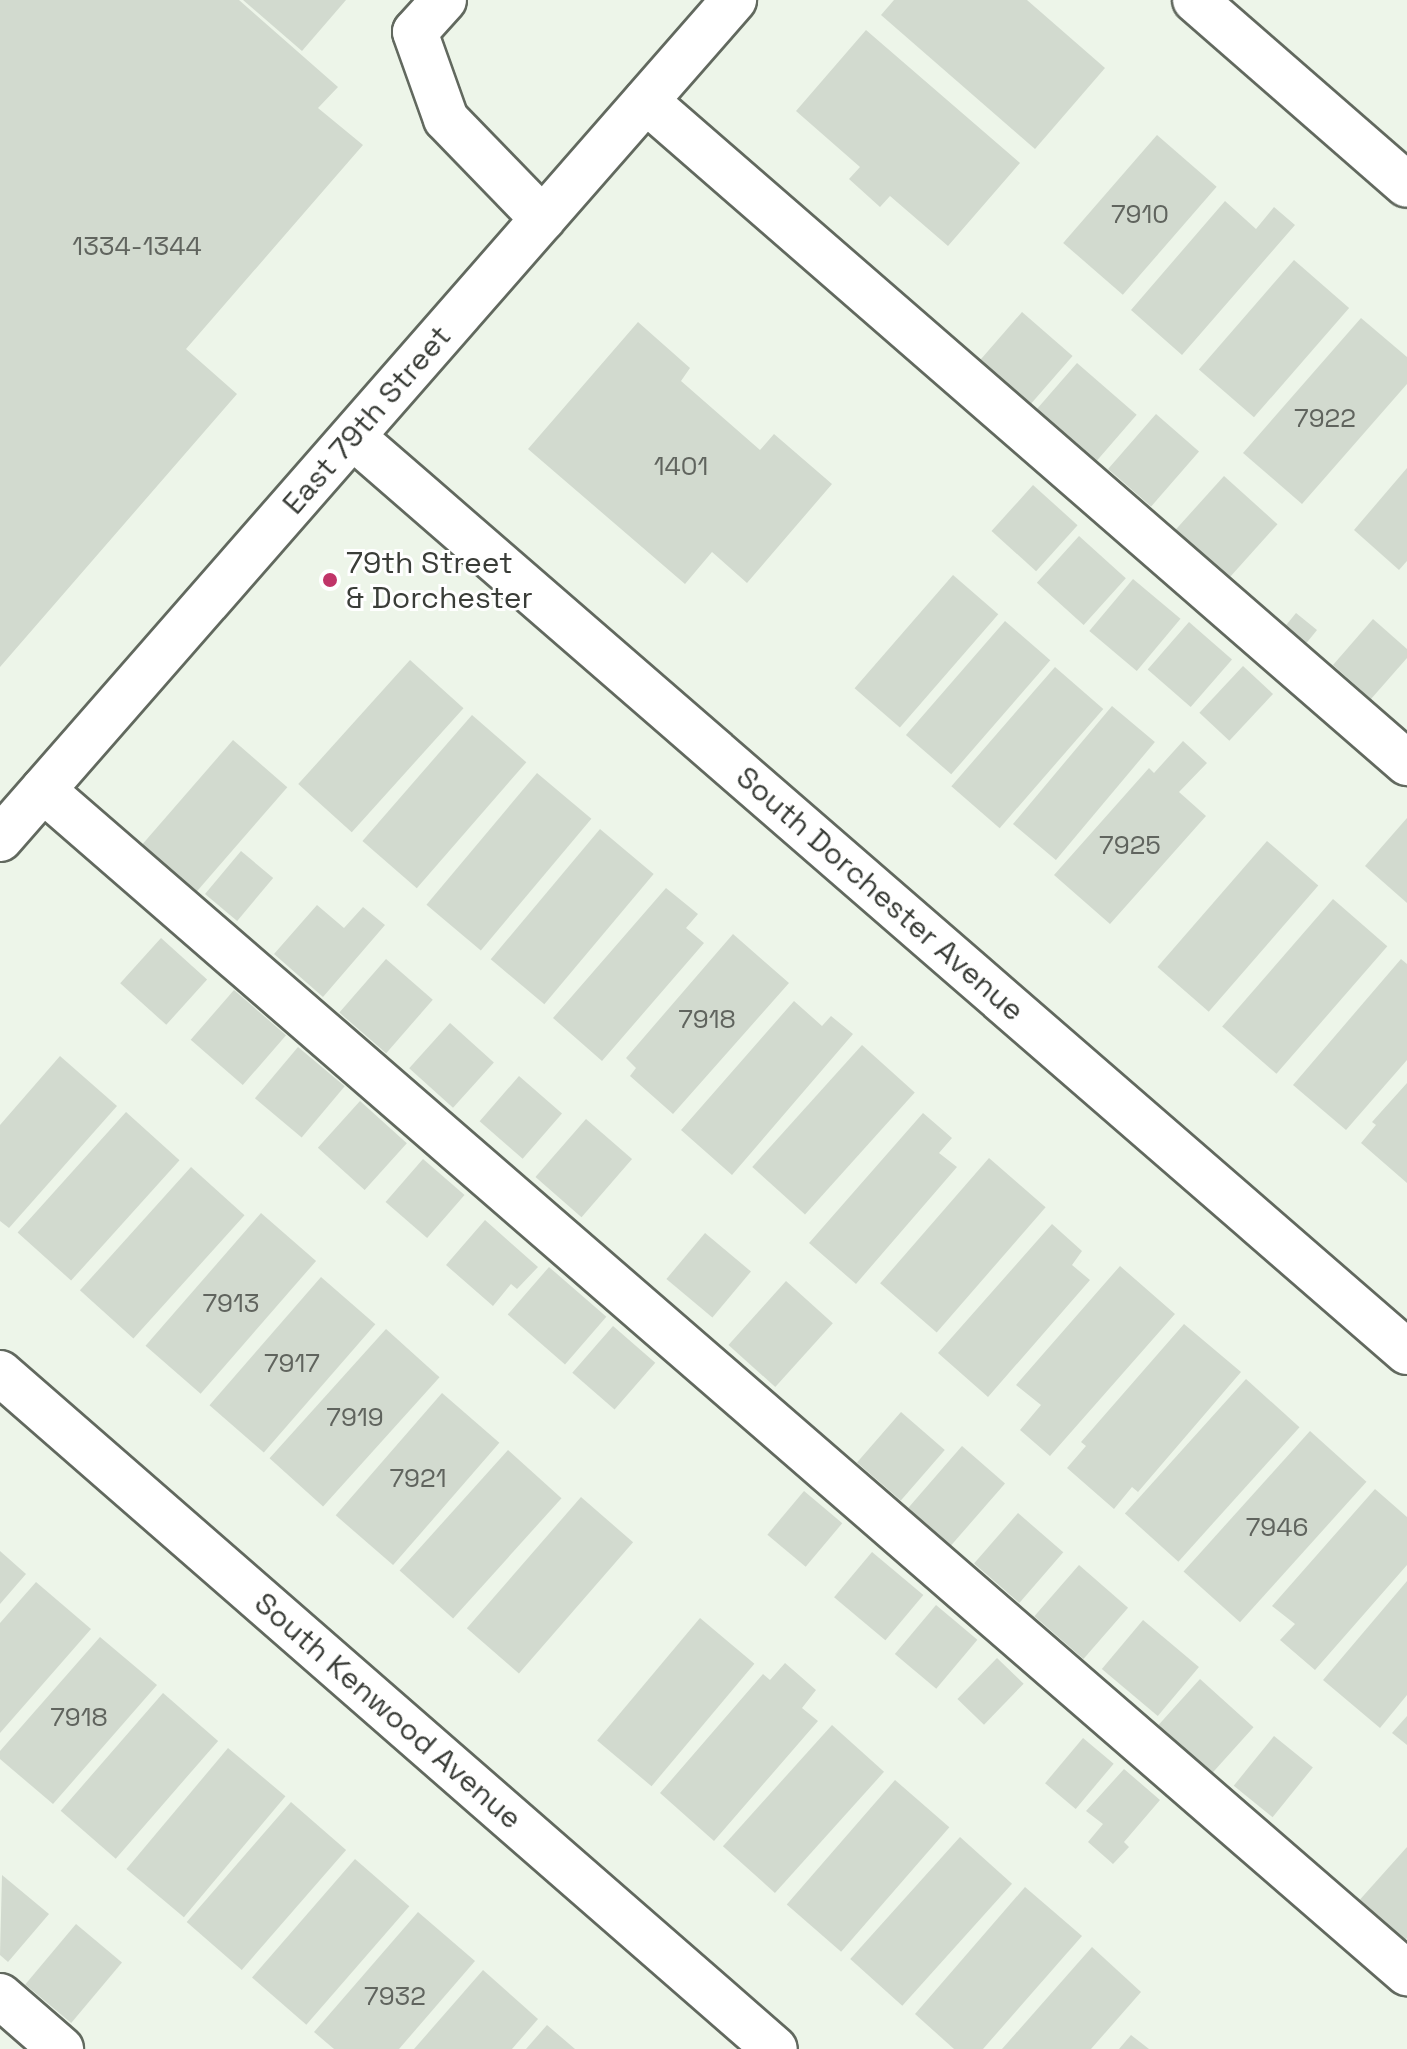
<!DOCTYPE html>
<html>
<head>
<meta charset="utf-8">
<style>
  body { margin:0 }
  #map { position:relative; width:1407px; height:2049px; overflow:hidden; background:#edf5e9; font-family:"Space Grotesk",sans-serif }
  div>[style] { position:absolute }
  [style*='--x'] { left:calc(var(--x)*1px); top:calc(var(--y)*1px); width:calc(var(--w)*1px); rotate:calc(var(--a)*1deg) }
  .building>* { inset:0; background:#d2dacf; transform-origin:0 0 }
  .roads { filter:drop-shadow(2px 0 #62695f) drop-shadow(-2px 0 #62695f) drop-shadow(0 2px #62695f) drop-shadow(0 -2px #62695f) }
  .minor>* { height:44px; margin:-22px; padding:0 22px; transform-origin:22px; border-radius:22px; background:#fff }
  .major>* { height:44px; margin:-22px; padding:0 22px; transform-origin:22px; border-radius:22px; background:#fff }
  .dots>* { width:22px; height:22px; translate:-50% -50%; box-sizing:border-box; border:4px solid #fff; border-radius:50% }
  span { translate:-50% -50%; white-space:nowrap; text-align:center; line-height:1.15; -webkit-text-stroke:6px #fff; paint-order:stroke }
  .number-label { font-size:26px; color:#60645e }
  .number-label span { -webkit-text-stroke-width:0 }
  .street-label { font-size:30px; color:#3a3d38 }
  .poi-label { font-size:30px; color:#3a3d38 }
  .left { translate:0 -50%; text-align:left }
</style>
</head>
<body>
<div id="map">
  <div class="building">
    <div style="clip-path:polygon(0 0,239px 0,338px 87px,318px 108px,363px 145px,186px 349px,237px 394px,0 667px)"></div>
    <div style="clip-path:polygon(243px 0,346px 0,302px 51px)"></div>
    <div style="clip-path:polygon(894px 0,1027px 0,1105px 68px,1035px 149px,881px 15px)"></div>
    <div style="clip-path:polygon(866px 30px,1020px 163px,948px 246px,890px 196px,880px 207px,849px 179px,860px 167px,796px 111px)"></div>
    <div style="left:1157px;top:135px;width:79px;height:143px;rotate:41deg"></div>
    <div style="clip-path:polygon(1225px 201px,1256px 229px,1274px 207px,1295px 225px,1182px 355px,1131px 310px)"></div>
    <div style="left:1294px;top:260px;width:73px;height:145px;rotate:41deg"></div>
    <div style="left:1022px;top:312px;width:67px;height:64px;rotate:41deg"></div>
    <div style="clip-path:polygon(1361px 318px,1407px 357px,1407px 384px,1302px 504px,1243px 453px)"></div>
    <div style="clip-path:polygon(638px 322px,690px 368px,681px 381px,760px 450px,774px 434px,832px 484px,747px 583px,712px 552px,685px 584px,528px 449px)"></div>
    <div style="left:1077px;top:363px;width:79px;height:63px;rotate:41deg"></div>
    <div style="left:1156px;top:414px;width:57px;height:73px;rotate:41deg"></div>
    <div style="clip-path:polygon(1407px 468px,1407px 561px,1399px 570px,1354px 530px)"></div>
    <div style="left:1224px;top:476px;width:72px;height:72px;rotate:42deg"></div>
    <div style="left:1033px;top:485px;width:60px;height:62px;rotate:42deg"></div>
    <div style="left:1079px;top:536px;width:63px;height:63px;rotate:42deg"></div>
    <div style="left:953px;top:575px;width:60px;height:150px;rotate:41deg"></div>
    <div style="left:1133px;top:579px;width:62px;height:68px;rotate:40deg"></div>
    <div style="left:1296px;top:613px;width:27px;height:19px;rotate:39deg"></div>
    <div style="clip-path:polygon(1373px 619px,1407px 649px,1407px 658px,1371px 699px,1333px 665px)"></div>
    <div style="left:1005px;top:621px;width:60px;height:151px;rotate:41deg"></div>
    <div style="left:1189px;top:622px;width:57px;height:63px;rotate:41deg"></div>
    <div style="left:410px;top:660px;width:72px;height:167px;rotate:42deg"></div>
    <div style="left:1243px;top:666px;width:41px;height:64px;rotate:43deg"></div>
    <div style="left:1055px;top:667px;width:64px;height:158px;rotate:41deg"></div>
    <div style="left:1112px;top:706px;width:56px;height:154px;rotate:40deg"></div>
    <div style="left:472px;top:715px;width:72px;height:167px;rotate:41deg"></div>
    <div style="left:233px;top:740px;width:72px;height:146px;rotate:41deg"></div>
    <div style="clip-path:polygon(1183px 741px,1207px 763px,1179px 792px,1206px 816px,1110px 924px,1054px 875px,1149px 768px,1154px 773px)"></div>
    <div style="left:537px;top:773px;width:71px;height:172px;rotate:40deg"></div>
    <div style="clip-path:polygon(1407px 818px,1407px 903px,1365px 866px)"></div>
    <div style="left:600px;top:829px;width:70px;height:170px;rotate:40deg"></div>
    <div style="left:1267px;top:841px;width:68px;height:167px;rotate:41deg"></div>
    <div style="left:241px;top:851px;width:42px;height:56px;rotate:40deg"></div>
    <div style="clip-path:polygon(666px 888px,698px 914px,686px 928px,704px 943px,602px 1061px,553px 1018px)"></div>
    <div style="left:1333px;top:899px;width:72px;height:169px;rotate:41deg"></div>
    <div style="clip-path:polygon(317px 905px,344px 928px,363px 907px,385px 925px,323px 997px,274px 954px)"></div>
    <div style="clip-path:polygon(733px 934px,789px 983px,673px 1114px,630px 1076px,636px 1068px,626px 1058px)"></div>
    <div style="left:161px;top:938px;width:62px;height:61px;rotate:42deg"></div>
    <div style="left:386px;top:959px;width:62px;height:71px;rotate:41deg"></div>
    <div style="clip-path:polygon(1401px 959px,1407px 964px,1407px 1060px,1346px 1130px,1293px 1085px)"></div>
    <div style="left:234px;top:990px;width:69px;height:66px;rotate:41deg"></div>
    <div style="clip-path:polygon(794px 1001px,822px 1026px,831px 1016px,853px 1034px,732px 1175px,681px 1130px)"></div>
    <div style="left:450px;top:1023px;width:59px;height:61px;rotate:42deg"></div>
    <div style="left:862px;top:1045px;width:71px;height:164px;rotate:42deg"></div>
    <div style="left:298px;top:1047px;width:61px;height:67px;rotate:40deg"></div>
    <div style="clip-path:polygon(60px 1056px,117px 1106px,9px 1228px,0 1221px,0 1125px)"></div>
    <div style="left:519px;top:1076px;width:57px;height:60px;rotate:41deg"></div>
    <div style="clip-path:polygon(1407px 1083px,1407px 1183px,1361px 1143px,1376px 1125px,1372px 1122px)"></div>
    <div style="left:360px;top:1101px;width:63px;height:63px;rotate:42deg"></div>
    <div style="left:126px;top:1112px;width:72px;height:162px;rotate:42deg"></div>
    <div style="clip-path:polygon(923px 1113px,952px 1138px,939px 1153px,957px 1167px,856px 1284px,809px 1243px)"></div>
    <div style="left:586px;top:1119px;width:61px;height:77px;rotate:41deg"></div>
    <div style="left:989px;top:1158px;width:75px;height:166px;rotate:41deg"></div>
    <div style="left:423px;top:1159px;width:55px;height:57px;rotate:41deg"></div>
    <div style="left:191px;top:1167px;width:72px;height:166px;rotate:42deg"></div>
    <div style="left:261px;top:1213px;width:73px;height:176px;rotate:41deg"></div>
    <div style="clip-path:polygon(485px 1220px,538px 1267px,517px 1289px,511px 1284px,493px 1306px,446px 1265px)"></div>
    <div style="clip-path:polygon(1052px 1224px,1082px 1251px,1072px 1265px,1090px 1280px,988px 1397px,938px 1353px)"></div>
    <div style="left:705px;top:1233px;width:60px;height:60px;rotate:40deg"></div>
    <div style="clip-path:polygon(1120px 1266px,1175px 1314px,1050px 1456px,1020px 1430px,1041px 1405px,1016px 1385px)"></div>
    <div style="left:549px;top:1267px;width:76px;height:63px;rotate:41deg"></div>
    <div style="left:321px;top:1277px;width:72px;height:170px;rotate:41deg"></div>
    <div style="left:786px;top:1281px;width:63px;height:86px;rotate:42deg"></div>
    <div style="clip-path:polygon(1184px 1324px,1241px 1372px,1138px 1492px,1132px 1487px,1114px 1509px,1067px 1468px,1086px 1446px,1081px 1442px)"></div>
    <div style="left:613px;top:1326px;width:56px;height:62px;rotate:41deg"></div>
    <div style="left:386px;top:1329px;width:72px;height:174px;rotate:42deg"></div>
    <div style="left:1246px;top:1379px;width:72px;height:181px;rotate:42deg"></div>
    <div style="left:442px;top:1393px;width:76px;height:162px;rotate:41deg"></div>
    <div style="left:901px;top:1412px;width:58px;height:67px;rotate:41deg"></div>
    <div style="left:1310px;top:1431px;width:76px;height:189px;rotate:42deg"></div>
    <div style="left:962px;top:1446px;width:57px;height:84px;rotate:41deg"></div>
    <div style="left:508px;top:1450px;width:72px;height:162px;rotate:42deg"></div>
    <div style="clip-path:polygon(1375px 1489px,1407px 1517px,1407px 1565px,1315px 1670px,1280px 1640px,1295px 1624px,1272px 1606px)"></div>
    <div style="left:804px;top:1491px;width:50px;height:57px;rotate:40deg"></div>
    <div style="left:581px;top:1497px;width:69px;height:174px;rotate:41deg"></div>
    <div style="left:1018px;top:1513px;width:60px;height:67px;rotate:41deg"></div>
    <div style="clip-path:polygon(0 1551px,26px 1574px,0 1604px)"></div>
    <div style="left:872px;top:1552px;width:67px;height:59px;rotate:40deg"></div>
    <div style="left:1079px;top:1565px;width:65px;height:68px;rotate:41deg"></div>
    <div style="clip-path:polygon(1407px 1581px,1407px 1695px,1380px 1728px,1323px 1680px)"></div>
    <div style="clip-path:polygon(36px 1582px,91px 1629px,0 1733px,0 1623px)"></div>
    <div style="left:936px;top:1605px;width:54px;height:64px;rotate:40deg"></div>
    <div style="left:700px;top:1618px;width:71px;height:160px;rotate:40deg"></div>
    <div style="left:1143px;top:1620px;width:73px;height:64px;rotate:40deg"></div>
    <div style="clip-path:polygon(100px 1637px,157px 1685px,53px 1804px,0 1759px,0 1751px)"></div>
    <div style="left:997px;top:1658px;width:37px;height:57px;rotate:44deg"></div>
    <div style="clip-path:polygon(785px 1663px,816px 1690px,802px 1708px,818px 1721px,714px 1841px,660px 1793px,763px 1674px,770px 1680px)"></div>
    <div style="left:1200px;top:1679px;width:72px;height:62px;rotate:42deg"></div>
    <div style="left:163px;top:1693px;width:73px;height:156px;rotate:41deg"></div>
    <div style="clip-path:polygon(1407px 1716px,1407px 1745px,1392px 1733px)"></div>
    <div style="left:832px;top:1725px;width:70px;height:163px;rotate:42deg"></div>
    <div style="left:1274px;top:1736px;width:50px;height:64px;rotate:39deg"></div>
    <div style="left:1083px;top:1738px;width:40px;height:59px;rotate:40deg"></div>
    <div style="left:228px;top:1748px;width:75px;height:158px;rotate:40deg"></div>
    <div style="clip-path:polygon(1124px 1769px,1160px 1800px,1124px 1842px,1129px 1847px,1113px 1864px,1088px 1842px,1103px 1824px,1086px 1811px)"></div>
    <div style="left:895px;top:1780px;width:72px;height:165px;rotate:41deg"></div>
    <div style="left:291px;top:1802px;width:73px;height:159px;rotate:41deg"></div>
    <div style="left:960px;top:1837px;width:70px;height:164px;rotate:42deg"></div>
    <div style="clip-path:polygon(1407px 1847px,1407px 1938px,1401px 1944px,1356px 1904px)"></div>
    <div style="left:355px;top:1859px;width:72px;height:157px;rotate:41deg"></div>
    <div style="clip-path:polygon(2px 1875px,49px 1914px,8px 1962px,0 1955px)"></div>
    <div style="clip-path:polygon(1025px 1887px,1082px 1936px,983px 2049px,954px 2049px,915px 2014px)"></div>
    <div style="clip-path:polygon(418px 1912px,475px 1961px,399px 2049px,334px 2049px,314px 2032px)"></div>
    <div style="left:76px;top:1924px;width:60px;height:79px;rotate:40deg"></div>
    <div style="clip-path:polygon(1092px 1947px,1141px 1992px,1091px 2049px,1002px 2049px)"></div>
    <div style="clip-path:polygon(483px 1970px,538px 2019px,512px 2049px,414px 2049px)"></div>
    <div style="clip-path:polygon(547px 2025px,575px 2049px,526px 2049px)"></div>
    <div style="clip-path:polygon(1131px 2035px,1149px 2049px,1119px 2049px)"></div>
  </div>
  <div class="roads">
    <div class="minor">
      <div style="--x:444;--y:0;--w:43;--a:132.2"></div>
      <div style="--x:415;--y:32;--w:92;--a:70.4"></div>
      <div style="--x:446;--y:119;--w:139;--a:45.9"></div>
      <div style="--x:1195;--y:0;--w:281;--a:41.1"></div>
      <div style="--x:646;--y:101;--w:1009;--a:41.02"></div>
      <div style="--x:353;--y:437;--w:1396;--a:40.96"></div>
      <div style="--x:43;--y:790;--w:1806;--a:40.94"></div>
      <div style="--x:0;--y:1373;--w:1028;--a:41.1"></div>
      <div style="--x:0;--y:1996;--w:81;--a:41"></div>
    </div>
    <div class="major">
      <div style="--x:0;--y:839;--w:1115;--a:-48.82"></div>
    </div>
  </div>
  <div class="dots">
    <div style="left:330px;top:580px;background:#c03468"></div>
  </div>
  <div class="number-label">
    <span style="left:1140px;top:215px">7910</span>
    <span style="left:137px;top:247px">1334-1344</span>
    <span style="left:1325px;top:419px">7922</span>
    <span style="left:681px;top:467px">1401</span>
    <span style="left:1130px;top:846px">7925</span>
    <span style="left:707px;top:1020px">7918</span>
    <span style="left:231px;top:1304px">7913</span>
    <span style="left:292px;top:1364px">7917</span>
    <span style="left:355px;top:1418px">7919</span>
    <span style="left:418px;top:1479px">7921</span>
    <span style="left:1277px;top:1528px">7946</span>
    <span style="left:79px;top:1718px">7918</span>
    <span style="left:395px;top:1997px">7932</span>
  </div>
  <div class="street-label">
    <span style="left:367px;top:420px;rotate:-49deg">East 79th Street</span>
    <span style="left:880px;top:894px;rotate:41deg">South Dorchester Avenue</span>
    <span style="left:388px;top:1711px;rotate:41deg">South Kenwood Avenue</span>
  </div>
  <div class="poi-label">
    <span class="left" style="left:346px;top:580px">79th Street<br>&amp; Dorchester</span>
  </div>
</div>
</body>
</html>
